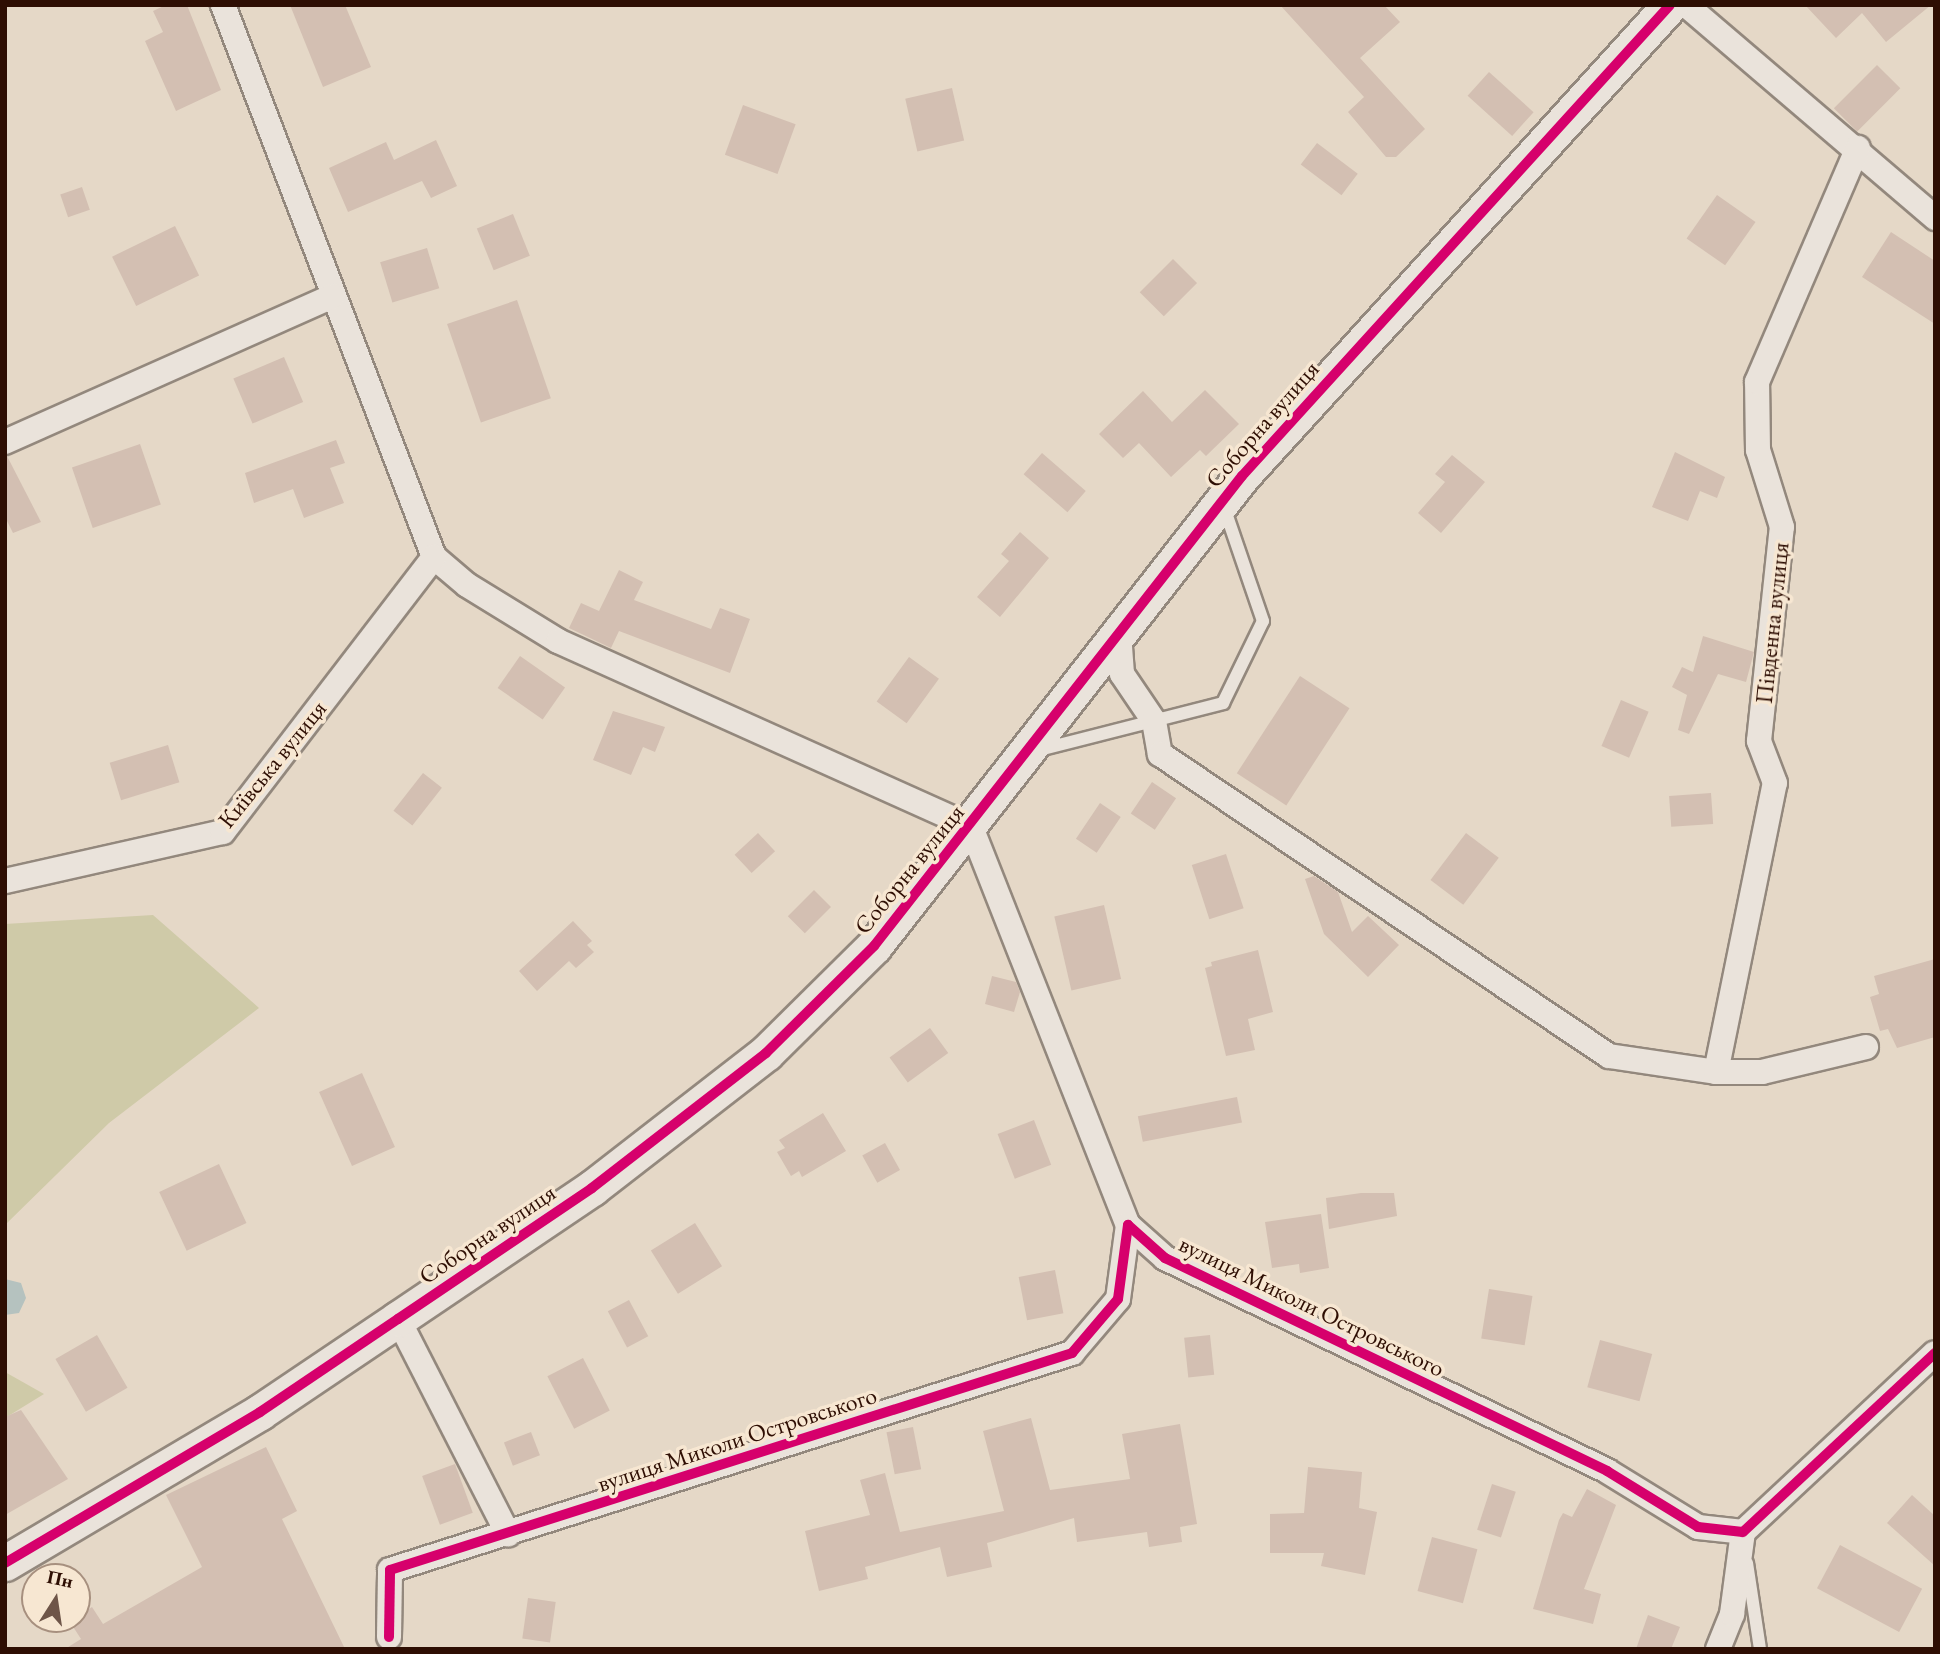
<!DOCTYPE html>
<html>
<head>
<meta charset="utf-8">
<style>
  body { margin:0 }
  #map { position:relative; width:1940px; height:1654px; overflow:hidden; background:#e5d8c7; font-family:"EB Garamond",serif }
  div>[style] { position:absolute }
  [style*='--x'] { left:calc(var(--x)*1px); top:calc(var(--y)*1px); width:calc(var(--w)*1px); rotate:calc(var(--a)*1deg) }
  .green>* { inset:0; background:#cfcaa8 }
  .water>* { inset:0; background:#b5c2bf }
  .building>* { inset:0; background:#d3bfb2; transform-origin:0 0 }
  .roads { filter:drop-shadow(2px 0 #93887d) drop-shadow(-2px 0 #93887d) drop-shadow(0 2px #93887d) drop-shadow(0 -2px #93887d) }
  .lane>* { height:12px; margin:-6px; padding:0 6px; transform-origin:6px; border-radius:6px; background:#eae3db }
  .street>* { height:24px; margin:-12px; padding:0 12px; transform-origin:12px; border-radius:12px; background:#eae3db }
  .secondary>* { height:35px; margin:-17.5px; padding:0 17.5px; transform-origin:17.5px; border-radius:17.5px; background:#eae3db }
  .cycleway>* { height:10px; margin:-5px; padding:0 5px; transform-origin:5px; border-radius:5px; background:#d6006c }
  span { translate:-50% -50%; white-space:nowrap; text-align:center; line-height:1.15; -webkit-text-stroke:7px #f7e7d2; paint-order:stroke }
  .street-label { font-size:24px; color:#2e0e03 }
  .frame { position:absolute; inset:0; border:7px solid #2e0e03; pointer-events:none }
  .north { position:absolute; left:21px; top:1563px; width:70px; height:70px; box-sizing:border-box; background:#f7e7d2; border:2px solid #a7907f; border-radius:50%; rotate:12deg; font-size:19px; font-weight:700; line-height:28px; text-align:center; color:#2e0e03 }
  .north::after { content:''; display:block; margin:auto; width:24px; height:32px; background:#6e5548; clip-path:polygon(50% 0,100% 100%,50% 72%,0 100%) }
</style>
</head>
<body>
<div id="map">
  <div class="green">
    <div style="clip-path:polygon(153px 915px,259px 1008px,109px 1123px,5px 1225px,5px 924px)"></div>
    <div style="clip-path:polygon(5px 1372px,44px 1394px,5px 1418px)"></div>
  </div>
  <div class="water">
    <div style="clip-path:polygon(5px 1279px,21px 1283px,26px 1298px,19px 1313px,5px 1315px)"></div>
  </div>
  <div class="building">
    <div style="clip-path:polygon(166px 5px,187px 5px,221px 90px,176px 111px,145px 41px,163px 32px,153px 11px)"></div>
    <div style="clip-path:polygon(290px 5px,345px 5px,371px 67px,323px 87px)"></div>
    <div style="clip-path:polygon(1280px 5px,1384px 5px,1400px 22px,1360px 58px,1425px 129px,1396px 157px,1386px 157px,1348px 112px,1364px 97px)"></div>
    <div style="clip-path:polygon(1805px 5px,1931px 5px,1886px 42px,1862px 13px,1836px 38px)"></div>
    <div style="left:1877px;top:65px;width:33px;height:61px;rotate:45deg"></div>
    <div style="left:1489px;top:72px;width:60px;height:32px;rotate:42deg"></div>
    <div style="left:952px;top:88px;width:54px;height:48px;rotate:77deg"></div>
    <div style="left:743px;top:105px;width:56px;height:53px;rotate:20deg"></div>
    <div style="clip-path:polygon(436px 140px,457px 186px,431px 198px,422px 181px,348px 212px,329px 168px,386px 142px,394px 160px)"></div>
    <div style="left:1317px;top:143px;width:51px;height:27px;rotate:37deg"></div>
    <div style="left:82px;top:187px;width:24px;height:23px;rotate:71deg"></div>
    <div style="left:1717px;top:195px;width:47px;height:53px;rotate:35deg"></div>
    <div style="left:513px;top:214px;width:45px;height:39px;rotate:68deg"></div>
    <div style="left:175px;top:226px;width:55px;height:70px;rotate:64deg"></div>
    <div style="clip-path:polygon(1891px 232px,1935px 261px,1935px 324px,1862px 277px)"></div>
    <div style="left:427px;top:248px;width:42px;height:49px;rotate:73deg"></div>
    <div style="left:1173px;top:259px;width:34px;height:47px;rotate:45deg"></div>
    <div style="left:517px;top:300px;width:104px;height:74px;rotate:71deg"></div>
    <div style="left:284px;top:357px;width:49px;height:55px;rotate:67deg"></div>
    <div style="clip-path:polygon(1205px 390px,1239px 424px,1206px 456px,1200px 450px,1171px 477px,1139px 443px,1123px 458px,1099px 434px,1143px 391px,1172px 422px)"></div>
    <div style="clip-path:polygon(336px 440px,345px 463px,330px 468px,344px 503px,304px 518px,293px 489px,254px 503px,245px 473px)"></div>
    <div style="left:140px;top:444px;width:64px;height:72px;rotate:71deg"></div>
    <div style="clip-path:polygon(1675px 452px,1725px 477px,1717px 498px,1700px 491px,1688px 521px,1652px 507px)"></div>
    <div style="left:1042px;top:453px;width:58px;height:28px;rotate:41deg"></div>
    <div style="clip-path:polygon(1452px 455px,1485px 482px,1441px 533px,1418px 513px,1445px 482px,1435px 474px)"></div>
    <div style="clip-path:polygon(7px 456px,41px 522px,13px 533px,5px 517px)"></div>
    <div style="clip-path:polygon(1020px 532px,1049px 558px,1000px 617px,977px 597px,1009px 561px,1001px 554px)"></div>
    <div style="clip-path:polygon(619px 570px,643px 582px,634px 600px,711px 629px,720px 608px,750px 619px,730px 673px,619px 631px,611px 648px,569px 628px,581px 603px,599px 611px)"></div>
    <div style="clip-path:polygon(1703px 636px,1754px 652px,1746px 682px,1718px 674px,1689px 734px,1678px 730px,1687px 695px,1672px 687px,1682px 667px,1693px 672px)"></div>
    <div style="left:520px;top:656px;width:55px;height:39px;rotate:35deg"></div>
    <div style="left:909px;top:657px;width:37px;height:55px;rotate:36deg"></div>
    <div style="left:1300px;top:676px;width:59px;height:116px;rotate:33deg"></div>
    <div style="left:1621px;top:700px;width:30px;height:50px;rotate:23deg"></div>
    <div style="clip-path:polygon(613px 711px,665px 727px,655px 752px,643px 747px,631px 775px,593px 760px)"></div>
    <div style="left:168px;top:745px;width:39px;height:61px;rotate:73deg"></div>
    <div style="left:423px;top:773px;width:24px;height:48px;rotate:38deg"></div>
    <div style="left:1152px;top:782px;width:29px;height:38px;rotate:34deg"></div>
    <div style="left:1711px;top:793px;width:31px;height:42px;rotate:86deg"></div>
    <div style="left:1100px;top:803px;width:25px;height:43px;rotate:34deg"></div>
    <div style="left:758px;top:833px;width:25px;height:32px;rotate:47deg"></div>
    <div style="left:1466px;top:833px;width:41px;height:59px;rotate:37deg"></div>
    <div style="left:1226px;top:854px;width:57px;height:36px;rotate:72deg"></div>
    <div style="clip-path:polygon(1314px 876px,1338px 892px,1352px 932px,1368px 916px,1399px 945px,1368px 977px,1324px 934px,1305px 879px)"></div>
    <div style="left:814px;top:890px;width:24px;height:37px;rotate:45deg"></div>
    <div style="left:1104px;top:905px;width:76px;height:51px;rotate:77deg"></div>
    <div style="clip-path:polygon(573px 921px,592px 941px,587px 945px,594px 952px,576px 968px,569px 961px,537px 991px,519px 971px)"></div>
    <div style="clip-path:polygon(1258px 950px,1273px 1012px,1248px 1019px,1255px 1050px,1226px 1056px,1205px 968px,1212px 966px,1211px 962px)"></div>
    <div style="clip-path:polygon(1935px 959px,1935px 1037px,1897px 1048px,1888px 1029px,1880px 1031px,1870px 997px,1879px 994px,1874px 976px)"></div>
    <div style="clip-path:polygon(992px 976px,1016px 982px,1020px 992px,1014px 1012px,985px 1004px)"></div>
    <div style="left:930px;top:1028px;width:31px;height:50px;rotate:54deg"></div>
    <div style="left:362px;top:1073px;width:81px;height:47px;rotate:66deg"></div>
    <div style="left:1237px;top:1097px;width:26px;height:101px;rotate:79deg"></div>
    <div style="clip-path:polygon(823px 1113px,846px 1151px,802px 1177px,799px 1171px,791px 1176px,777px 1152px,785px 1148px,779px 1140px)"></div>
    <div style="left:1034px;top:1120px;width:48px;height:39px;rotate:69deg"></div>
    <div style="left:885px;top:1143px;width:31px;height:26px;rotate:61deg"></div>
    <div style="left:219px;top:1164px;width:65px;height:66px;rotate:65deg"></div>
    <div style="clip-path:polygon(1361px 1193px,1394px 1193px,1397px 1216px,1329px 1229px,1326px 1198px)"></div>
    <div style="clip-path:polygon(1321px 1214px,1329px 1268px,1300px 1273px,1299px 1264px,1272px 1268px,1265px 1222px)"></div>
    <div style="left:695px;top:1223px;width:51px;height:52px;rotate:58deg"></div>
    <div style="left:1055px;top:1270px;width:44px;height:37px;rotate:79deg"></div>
    <div style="left:1489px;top:1289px;width:44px;height:50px;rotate:9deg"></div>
    <div style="left:629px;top:1300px;width:41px;height:24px;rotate:62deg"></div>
    <div style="left:97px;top:1335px;width:61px;height:48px;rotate:60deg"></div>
    <div style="left:1210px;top:1335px;width:40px;height:26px;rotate:84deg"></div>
    <div style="left:1600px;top:1340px;width:54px;height:49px;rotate:15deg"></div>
    <div style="left:583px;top:1358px;width:59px;height:40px;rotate:63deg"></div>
    <div style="clip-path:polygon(21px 1410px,68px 1479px,5px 1515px,5px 1417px)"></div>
    <div style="clip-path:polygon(1031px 1418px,1050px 1490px,1130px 1479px,1122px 1434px,1180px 1424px,1197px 1524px,1180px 1527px,1182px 1542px,1149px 1547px,1147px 1532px,1077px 1542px,1074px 1518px,987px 1543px,992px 1567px,947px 1577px,940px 1547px,865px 1567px,868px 1579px,819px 1591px,805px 1531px,870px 1515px,860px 1480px,885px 1473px,900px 1532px,1004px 1511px,983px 1431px)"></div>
    <div style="left:913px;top:1427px;width:43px;height:27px;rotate:79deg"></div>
    <div style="left:531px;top:1432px;width:25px;height:29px;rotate:69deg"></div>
    <div style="clip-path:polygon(266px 1447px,297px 1511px,282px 1519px,345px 1649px,65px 1649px,81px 1639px,70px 1622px,92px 1607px,103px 1624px,202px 1567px,166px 1495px)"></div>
    <div style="left:455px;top:1464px;width:52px;height:35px;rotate:70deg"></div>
    <div style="clip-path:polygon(1308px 1467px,1362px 1472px,1359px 1508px,1377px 1512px,1365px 1575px,1321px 1566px,1324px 1553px,1270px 1553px,1270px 1514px,1304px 1513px)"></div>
    <div style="left:1492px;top:1484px;width:25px;height:48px;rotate:18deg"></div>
    <div style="clip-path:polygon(1587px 1489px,1616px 1505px,1584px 1589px,1601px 1594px,1593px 1624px,1533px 1609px,1559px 1520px,1563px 1513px,1572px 1517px)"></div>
    <div style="clip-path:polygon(1912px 1495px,1935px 1516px,1935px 1566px,1887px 1523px)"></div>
    <div style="left:1432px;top:1537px;width:47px;height:56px;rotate:15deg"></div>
    <div style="left:1840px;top:1545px;width:93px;height:49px;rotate:28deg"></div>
    <div style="left:528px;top:1598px;width:28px;height:41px;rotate:8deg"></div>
    <div style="clip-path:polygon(1648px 1615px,1680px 1627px,1671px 1649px,1636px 1649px)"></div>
  </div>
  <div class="roads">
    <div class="lane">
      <div style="--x:1039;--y:750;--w:190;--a:-14.3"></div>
      <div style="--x:1223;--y:703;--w:91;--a:-64"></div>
      <div style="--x:1263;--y:621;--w:120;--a:-108.9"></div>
      <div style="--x:1747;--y:1563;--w:87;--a:81.4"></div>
    </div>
    <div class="street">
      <div style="--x:223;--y:5;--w:591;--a:69.08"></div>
      <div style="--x:434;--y:557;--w:43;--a:40.3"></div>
      <div style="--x:467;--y:585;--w:107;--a:31.6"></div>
      <div style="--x:558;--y:641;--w:453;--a:24.2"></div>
      <div style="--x:971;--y:827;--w:428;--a:68.5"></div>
      <div style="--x:1686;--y:5;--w:328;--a:40.5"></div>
      <div style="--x:5;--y:442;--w:359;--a:-24"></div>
      <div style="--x:1119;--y:633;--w:41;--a:85.8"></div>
      <div style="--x:1122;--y:674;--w:57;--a:55.8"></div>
      <div style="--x:1154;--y:721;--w:34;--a:80"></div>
      <div style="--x:1160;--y:754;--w:541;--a:33.93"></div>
      <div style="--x:1609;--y:1056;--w:108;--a:8.5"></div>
      <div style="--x:1716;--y:1072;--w:46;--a:0"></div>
      <div style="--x:1762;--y:1072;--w:107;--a:-13.5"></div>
      <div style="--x:5;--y:881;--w:223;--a:-12.7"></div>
      <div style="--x:223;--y:832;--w:347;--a:-52.5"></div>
      <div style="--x:1716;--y:1072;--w:295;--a:-78.5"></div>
      <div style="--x:1775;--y:783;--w:45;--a:-110.9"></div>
      <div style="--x:1759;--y:741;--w:215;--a:-83.9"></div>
      <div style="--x:1782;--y:527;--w:81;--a:-107.3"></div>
      <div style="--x:1758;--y:450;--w:68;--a:-90.8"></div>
      <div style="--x:1757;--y:382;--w:255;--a:-66.7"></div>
      <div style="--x:398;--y:1319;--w:242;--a:62.9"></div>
      <div style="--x:389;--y:1637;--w:67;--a:-89.1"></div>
      <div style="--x:390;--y:1570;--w:716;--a:-17.65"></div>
      <div style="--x:1072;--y:1353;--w:71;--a:-49.6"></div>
      <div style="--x:1118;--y:1299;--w:75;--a:-82.3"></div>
      <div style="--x:1128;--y:1225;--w:50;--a:41.7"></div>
      <div style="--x:1165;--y:1258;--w:491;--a:25.7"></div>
      <div style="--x:1607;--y:1471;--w:107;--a:31.6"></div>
      <div style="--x:1698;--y:1527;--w:45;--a:6.3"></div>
      <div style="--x:1743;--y:1532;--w:262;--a:-43"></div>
      <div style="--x:1718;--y:1649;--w:38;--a:-68"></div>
      <div style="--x:1732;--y:1614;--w:83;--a:-82.4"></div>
    </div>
    <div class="secondary">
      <div style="--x:5;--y:1563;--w:296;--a:-30.6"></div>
      <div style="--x:260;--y:1412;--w:166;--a:-34"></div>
      <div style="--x:398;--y:1319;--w:234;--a:-34"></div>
      <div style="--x:592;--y:1188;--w:220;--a:-37.8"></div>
      <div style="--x:766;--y:1053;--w:152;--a:-44.7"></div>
      <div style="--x:874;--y:946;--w:597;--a:-51.94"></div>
      <div style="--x:1242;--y:476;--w:636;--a:-47.74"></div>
    </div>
  </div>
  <div class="cycleway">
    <div style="--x:5;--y:1563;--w:296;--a:-30.6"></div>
    <div style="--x:260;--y:1412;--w:166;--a:-34"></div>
    <div style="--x:398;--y:1319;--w:234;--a:-34"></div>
    <div style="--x:592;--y:1188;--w:220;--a:-37.8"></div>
    <div style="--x:766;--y:1053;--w:152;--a:-44.7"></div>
    <div style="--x:874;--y:946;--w:597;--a:-51.94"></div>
    <div style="--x:1242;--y:476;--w:636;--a:-47.74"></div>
    <div style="--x:389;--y:1637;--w:67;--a:-89.1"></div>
    <div style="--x:390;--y:1570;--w:716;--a:-17.65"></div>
    <div style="--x:1072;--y:1353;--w:71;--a:-49.6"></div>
    <div style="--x:1118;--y:1299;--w:75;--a:-82.3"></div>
    <div style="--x:1128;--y:1225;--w:50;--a:41.7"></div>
    <div style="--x:1165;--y:1258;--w:491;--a:25.7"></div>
    <div style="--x:1607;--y:1471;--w:107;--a:31.6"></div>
    <div style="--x:1698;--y:1527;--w:45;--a:6.3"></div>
    <div style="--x:1743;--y:1532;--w:262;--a:-43"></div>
  </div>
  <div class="street-label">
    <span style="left:1262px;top:424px;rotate:-49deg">Соборна вулиця</span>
    <span style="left:1772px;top:623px;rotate:-84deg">Південна вулиця</span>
    <span style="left:272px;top:764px;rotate:-51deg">Київська вулиця</span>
    <span style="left:909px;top:869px;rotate:-51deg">Соборна вулиця</span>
    <span style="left:487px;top:1234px;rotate:-34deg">Соборна вулиця</span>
    <span style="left:1312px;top:1306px;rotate:26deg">вулиця Миколи Островського</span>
    <span style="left:737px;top:1439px;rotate:-18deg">вулиця Миколи Островського</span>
  </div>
  <div class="frame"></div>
  <div class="north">Пн</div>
</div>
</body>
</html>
